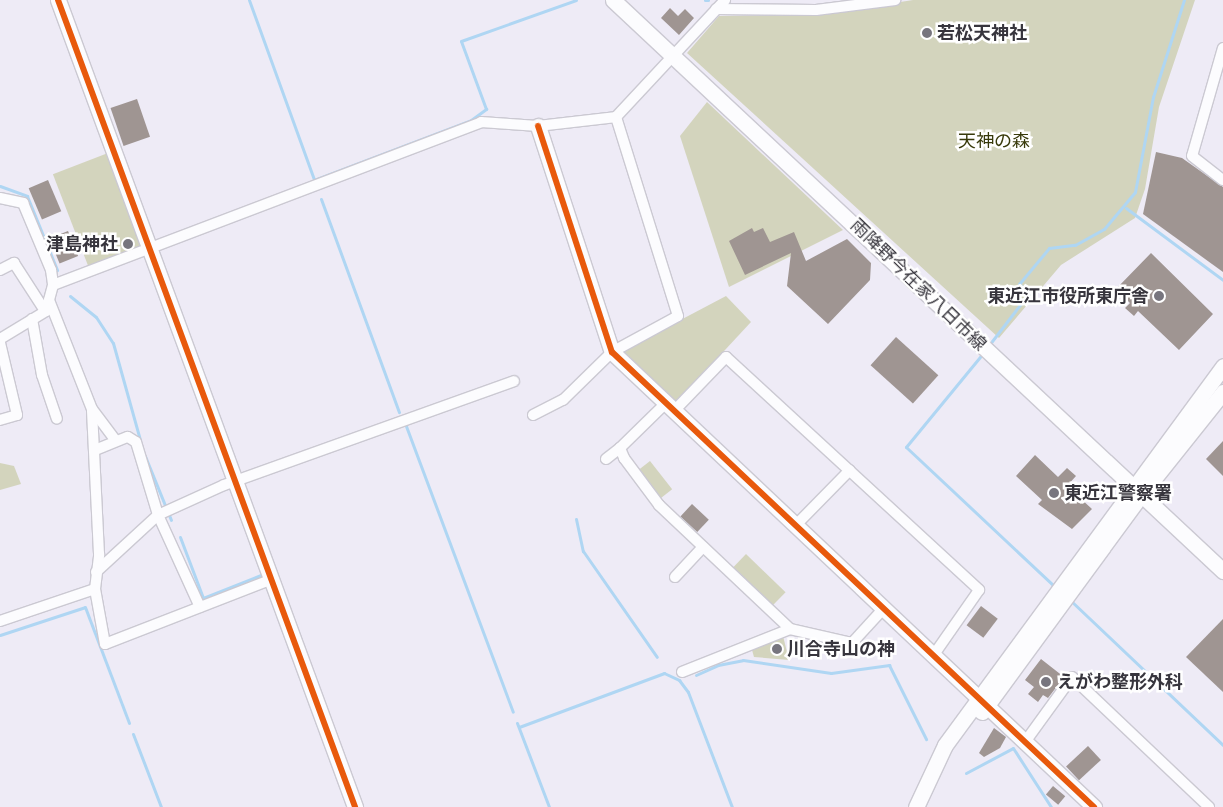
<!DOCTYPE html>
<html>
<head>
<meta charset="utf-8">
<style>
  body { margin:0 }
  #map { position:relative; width:1223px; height:807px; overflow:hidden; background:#eeebf6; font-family:"Fira Sans Condensed","Noto Sans JP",sans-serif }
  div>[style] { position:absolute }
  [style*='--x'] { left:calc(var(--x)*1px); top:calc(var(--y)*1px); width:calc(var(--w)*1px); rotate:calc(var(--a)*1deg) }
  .green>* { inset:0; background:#d3d4bd; transform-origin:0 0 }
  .stream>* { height:3px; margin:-1.5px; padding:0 1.5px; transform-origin:1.5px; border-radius:1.5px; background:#afd6f3 }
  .building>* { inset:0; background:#9f9592; transform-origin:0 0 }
  .roads { filter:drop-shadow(1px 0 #cbc9d2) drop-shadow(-1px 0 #cbc9d2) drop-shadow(0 1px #cbc9d2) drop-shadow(0 -1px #cbc9d2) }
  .street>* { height:10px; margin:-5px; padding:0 5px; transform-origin:5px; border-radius:5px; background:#fcfcfe }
  .secondary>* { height:15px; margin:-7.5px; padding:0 7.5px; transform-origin:7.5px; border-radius:7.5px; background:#fcfcfe }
  .cycleway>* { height:6px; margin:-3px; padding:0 3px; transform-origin:3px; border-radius:3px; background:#e8590c }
  .dots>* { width:14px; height:14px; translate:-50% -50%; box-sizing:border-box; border:2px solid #fff; border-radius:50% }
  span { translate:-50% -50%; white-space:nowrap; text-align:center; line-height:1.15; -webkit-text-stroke:5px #fff; paint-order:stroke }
  .poi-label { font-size:18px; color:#37353d; font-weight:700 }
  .left { translate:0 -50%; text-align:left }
  .right { translate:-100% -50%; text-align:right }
  .park-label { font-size:18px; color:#383a0b }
  .street-label { font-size:18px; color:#37353d }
</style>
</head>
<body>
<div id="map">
  <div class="green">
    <div style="clip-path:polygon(913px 0,1195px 0,1159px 107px,1145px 189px,1135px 218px,1061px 265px,999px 338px,687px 53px,719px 16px,818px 15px)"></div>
    <div style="clip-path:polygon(707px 102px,843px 230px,729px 287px,680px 136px)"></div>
    <div style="left:108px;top:153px;width:98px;height:59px;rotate:69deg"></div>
    <div style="clip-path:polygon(726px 296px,751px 322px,673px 406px,618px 353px)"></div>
    <div style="left:650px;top:461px;width:36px;height:15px;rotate:52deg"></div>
    <div style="clip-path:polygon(0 463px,14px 466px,21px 484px,0 490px)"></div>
    <div style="left:746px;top:554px;width:55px;height:19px;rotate:44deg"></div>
    <div style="clip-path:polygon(783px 636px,789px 660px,754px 657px,752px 650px)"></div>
  </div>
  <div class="stream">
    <div style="--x:249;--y:0;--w:191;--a:70.1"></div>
    <div style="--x:314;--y:180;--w:168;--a:-20.9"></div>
    <div style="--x:471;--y:120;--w:19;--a:-36"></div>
    <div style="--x:486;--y:109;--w:72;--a:-110.2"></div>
    <div style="--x:461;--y:41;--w:122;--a:-19.6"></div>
    <div style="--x:705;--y:0;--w:3;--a:0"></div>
    <div style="--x:0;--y:186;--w:29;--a:20"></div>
    <div style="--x:27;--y:196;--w:80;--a:67.9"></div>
    <div style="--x:321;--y:199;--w:227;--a:69.9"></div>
    <div style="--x:1126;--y:208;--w:121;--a:36.6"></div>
    <div style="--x:70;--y:296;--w:33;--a:39"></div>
    <div style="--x:96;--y:317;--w:31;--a:57"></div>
    <div style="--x:113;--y:343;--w:101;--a:74.4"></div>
    <div style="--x:989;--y:345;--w:66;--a:-52.4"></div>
    <div style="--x:1029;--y:293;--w:13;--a:-138"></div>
    <div style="--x:1019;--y:284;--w:47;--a:-50.2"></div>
    <div style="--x:1049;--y:248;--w:26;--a:-7"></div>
    <div style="--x:1075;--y:245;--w:33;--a:-29"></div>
    <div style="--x:1104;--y:229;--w:48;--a:-50"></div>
    <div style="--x:1135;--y:192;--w:97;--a:-79.3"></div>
    <div style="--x:1153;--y:97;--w:102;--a:-72.3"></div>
    <div style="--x:984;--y:352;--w:123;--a:129.4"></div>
    <div style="--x:906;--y:447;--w:204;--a:43.2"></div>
    <div style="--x:406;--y:426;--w:305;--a:69.5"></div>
    <div style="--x:145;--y:456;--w:69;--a:67.9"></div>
    <div style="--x:576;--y:519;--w:33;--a:78"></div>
    <div style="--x:583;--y:551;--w:129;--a:55.1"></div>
    <div style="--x:180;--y:537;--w:65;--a:69.3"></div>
    <div style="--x:203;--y:598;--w:65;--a:-21.8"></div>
    <div style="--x:1069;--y:599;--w:212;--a:43.5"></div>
    <div style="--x:0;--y:635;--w:89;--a:-18.2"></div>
    <div style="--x:85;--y:607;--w:124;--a:69.2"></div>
    <div style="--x:696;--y:675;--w:24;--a:-24"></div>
    <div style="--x:718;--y:665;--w:25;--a:-11"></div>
    <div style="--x:743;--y:660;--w:89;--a:8.4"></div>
    <div style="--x:831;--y:673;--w:59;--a:-7.9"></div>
    <div style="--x:889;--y:665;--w:83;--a:63.4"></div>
    <div style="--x:517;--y:723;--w:90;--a:69.1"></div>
    <div style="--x:519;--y:727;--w:155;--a:-20.4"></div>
    <div style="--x:664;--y:673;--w:17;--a:25"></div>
    <div style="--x:679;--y:680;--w:15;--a:53"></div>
    <div style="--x:688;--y:692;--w:123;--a:69.1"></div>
    <div style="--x:133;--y:734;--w:78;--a:69"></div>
    <div style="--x:966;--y:773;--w:53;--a:-28"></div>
    <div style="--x:1013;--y:748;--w:70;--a:57.2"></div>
  </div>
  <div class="building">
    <div style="clip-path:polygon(670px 8px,678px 16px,685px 9px,694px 18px,679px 35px,661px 18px)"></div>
    <div style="left:137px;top:99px;width:40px;height:28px;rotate:71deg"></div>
    <div style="clip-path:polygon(1156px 152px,1182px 158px,1223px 187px,1223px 272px,1143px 214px)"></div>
    <div style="left:48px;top:180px;width:34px;height:21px;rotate:67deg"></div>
    <div style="clip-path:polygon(752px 228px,754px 232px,763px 228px,770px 242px,794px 232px,806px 261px,847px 239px,871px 263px,870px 280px,828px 324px,787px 286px,791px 253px,745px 275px,729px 241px)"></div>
    <div style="left:68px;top:231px;width:27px;height:20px;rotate:68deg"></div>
    <div style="clip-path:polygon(1151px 253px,1213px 314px,1179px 350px,1138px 311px,1134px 316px,1125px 308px,1130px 303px,1116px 289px)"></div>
    <div style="left:896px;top:337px;width:57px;height:38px;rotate:42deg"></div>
    <div style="clip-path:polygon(1223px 441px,1223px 476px,1206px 459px)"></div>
    <div style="clip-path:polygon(1035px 455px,1058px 477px,1067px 468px,1076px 476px,1067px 486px,1092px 509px,1072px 529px,1038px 504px,1042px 500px,1016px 476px)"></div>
    <div style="left:692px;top:504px;width:23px;height:17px;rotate:43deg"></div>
    <div style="left:981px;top:606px;width:21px;height:24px;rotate:37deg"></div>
    <div style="clip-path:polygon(1223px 619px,1223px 692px,1186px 657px)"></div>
    <div style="clip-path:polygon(1041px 659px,1064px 677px,1048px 698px,1043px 695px,1038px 702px,1028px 694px,1034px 687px,1025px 680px)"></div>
    <div style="clip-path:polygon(994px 728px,1006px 737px,1000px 748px,984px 757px,979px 753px)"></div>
    <div style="left:1088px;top:746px;width:19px;height:30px;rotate:47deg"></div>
    <div style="left:1053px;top:786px;width:16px;height:11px;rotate:40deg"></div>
  </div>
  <div class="roads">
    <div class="street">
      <div style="--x:716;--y:9;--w:100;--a:0.6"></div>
      <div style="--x:816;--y:10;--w:80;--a:-7.2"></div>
      <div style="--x:1223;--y:48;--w:112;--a:106"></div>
      <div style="--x:1192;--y:156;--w:39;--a:38"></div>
      <div style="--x:0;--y:198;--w:24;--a:12"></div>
      <div style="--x:23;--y:203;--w:73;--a:67.3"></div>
      <div style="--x:51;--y:270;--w:15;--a:82"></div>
      <div style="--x:53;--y:285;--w:16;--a:105"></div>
      <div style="--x:49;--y:300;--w:117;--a:68.5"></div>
      <div style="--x:92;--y:409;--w:39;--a:53"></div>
      <div style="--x:0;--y:270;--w:16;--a:-27"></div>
      <div style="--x:14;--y:263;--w:57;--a:57.1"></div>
      <div style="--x:53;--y:285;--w:458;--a:-20.8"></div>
      <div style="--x:481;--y:122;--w:57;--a:4"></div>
      <div style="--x:538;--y:126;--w:79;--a:-6.6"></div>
      <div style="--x:616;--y:117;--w:160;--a:-47"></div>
      <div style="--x:32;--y:319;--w:57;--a:79.9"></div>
      <div style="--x:42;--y:375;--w:46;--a:71.2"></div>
      <div style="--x:0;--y:339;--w:54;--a:-31.3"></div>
      <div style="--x:46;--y:311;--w:5;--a:-79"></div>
      <div style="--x:0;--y:343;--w:74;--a:76.7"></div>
      <div style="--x:17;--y:415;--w:18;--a:164"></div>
      <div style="--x:666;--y:403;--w:64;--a:135.6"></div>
      <div style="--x:620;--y:448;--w:11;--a:68"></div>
      <div style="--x:624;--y:458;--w:59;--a:53.3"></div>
      <div style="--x:659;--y:505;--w:180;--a:43.4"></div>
      <div style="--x:790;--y:629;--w:64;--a:12.7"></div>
      <div style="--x:852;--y:643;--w:47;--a:-47.6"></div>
      <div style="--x:674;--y:411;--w:75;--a:-46.1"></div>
      <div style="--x:726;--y:357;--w:344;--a:42.6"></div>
      <div style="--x:979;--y:590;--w:80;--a:124.9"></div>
      <div style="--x:533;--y:415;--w:34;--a:-27"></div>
      <div style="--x:563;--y:400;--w:69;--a:-44.4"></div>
      <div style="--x:612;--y:352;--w:75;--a:-28.6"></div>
      <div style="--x:678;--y:316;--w:208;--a:-107.3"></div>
      <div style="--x:95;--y:450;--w:35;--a:-22"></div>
      <div style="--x:128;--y:437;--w:9;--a:32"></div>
      <div style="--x:136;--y:442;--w:76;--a:73.2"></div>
      <div style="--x:158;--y:515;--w:101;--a:65.5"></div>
      <div style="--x:606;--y:459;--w:18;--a:-38"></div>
      <div style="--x:795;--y:526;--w:78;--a:-45.5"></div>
      <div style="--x:96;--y:572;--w:84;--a:-42.6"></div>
      <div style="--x:158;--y:515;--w:72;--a:-24.4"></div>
      <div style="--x:224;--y:485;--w:308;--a:-19.7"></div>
      <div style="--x:675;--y:577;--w:41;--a:-47"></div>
      <div style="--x:95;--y:589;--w:56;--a:79.7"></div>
      <div style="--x:105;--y:644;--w:180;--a:-21.2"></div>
      <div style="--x:0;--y:621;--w:100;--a:-18.6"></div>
      <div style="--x:95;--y:589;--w:35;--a:-83"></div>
      <div style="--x:99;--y:554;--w:144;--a:-92.8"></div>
      <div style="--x:682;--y:672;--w:116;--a:-21.7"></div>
      <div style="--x:1025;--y:742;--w:80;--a:-54.1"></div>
      <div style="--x:1072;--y:677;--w:189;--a:43.5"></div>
    </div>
    <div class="secondary">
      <div style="--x:58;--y:0;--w:860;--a:69.79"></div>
      <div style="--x:613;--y:0;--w:836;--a:43.11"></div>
      <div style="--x:538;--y:126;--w:238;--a:71.9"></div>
      <div style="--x:612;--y:352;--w:663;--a:43.35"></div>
      <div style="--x:982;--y:712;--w:268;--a:-53.8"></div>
      <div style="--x:1140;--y:496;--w:133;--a:-51.4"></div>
      <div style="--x:916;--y:807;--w:68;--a:-64.9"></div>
      <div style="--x:945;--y:745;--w:470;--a:-53.7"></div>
    </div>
  </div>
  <div class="cycleway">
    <div style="--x:58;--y:0;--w:860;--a:69.79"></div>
    <div style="--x:538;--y:126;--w:238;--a:71.9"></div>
    <div style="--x:612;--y:352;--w:663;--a:43.35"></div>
  </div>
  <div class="dots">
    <div style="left:927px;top:33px;background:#77757e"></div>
    <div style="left:128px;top:244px;background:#77757e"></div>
    <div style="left:1159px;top:296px;background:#77757e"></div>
    <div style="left:1054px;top:493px;background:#77757e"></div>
    <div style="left:777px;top:649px;background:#77757e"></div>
    <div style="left:1046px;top:682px;background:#77757e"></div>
  </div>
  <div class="poi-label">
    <span class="left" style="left:937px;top:33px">若松天神社</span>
    <span class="right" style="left:118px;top:244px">津島神社</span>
    <span class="right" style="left:1149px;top:296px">東近江市役所東庁舎</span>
    <span class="left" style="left:1064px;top:493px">東近江警察署</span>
    <span class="left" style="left:787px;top:649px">川合寺山の神</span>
    <span class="left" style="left:1057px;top:682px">えがわ整形外科</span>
  </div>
  <div class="park-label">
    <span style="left:994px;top:141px">天神の森</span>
  </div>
  <div class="street-label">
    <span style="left:918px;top:285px;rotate:44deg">雨降野今在家八日市線</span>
  </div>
</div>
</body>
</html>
